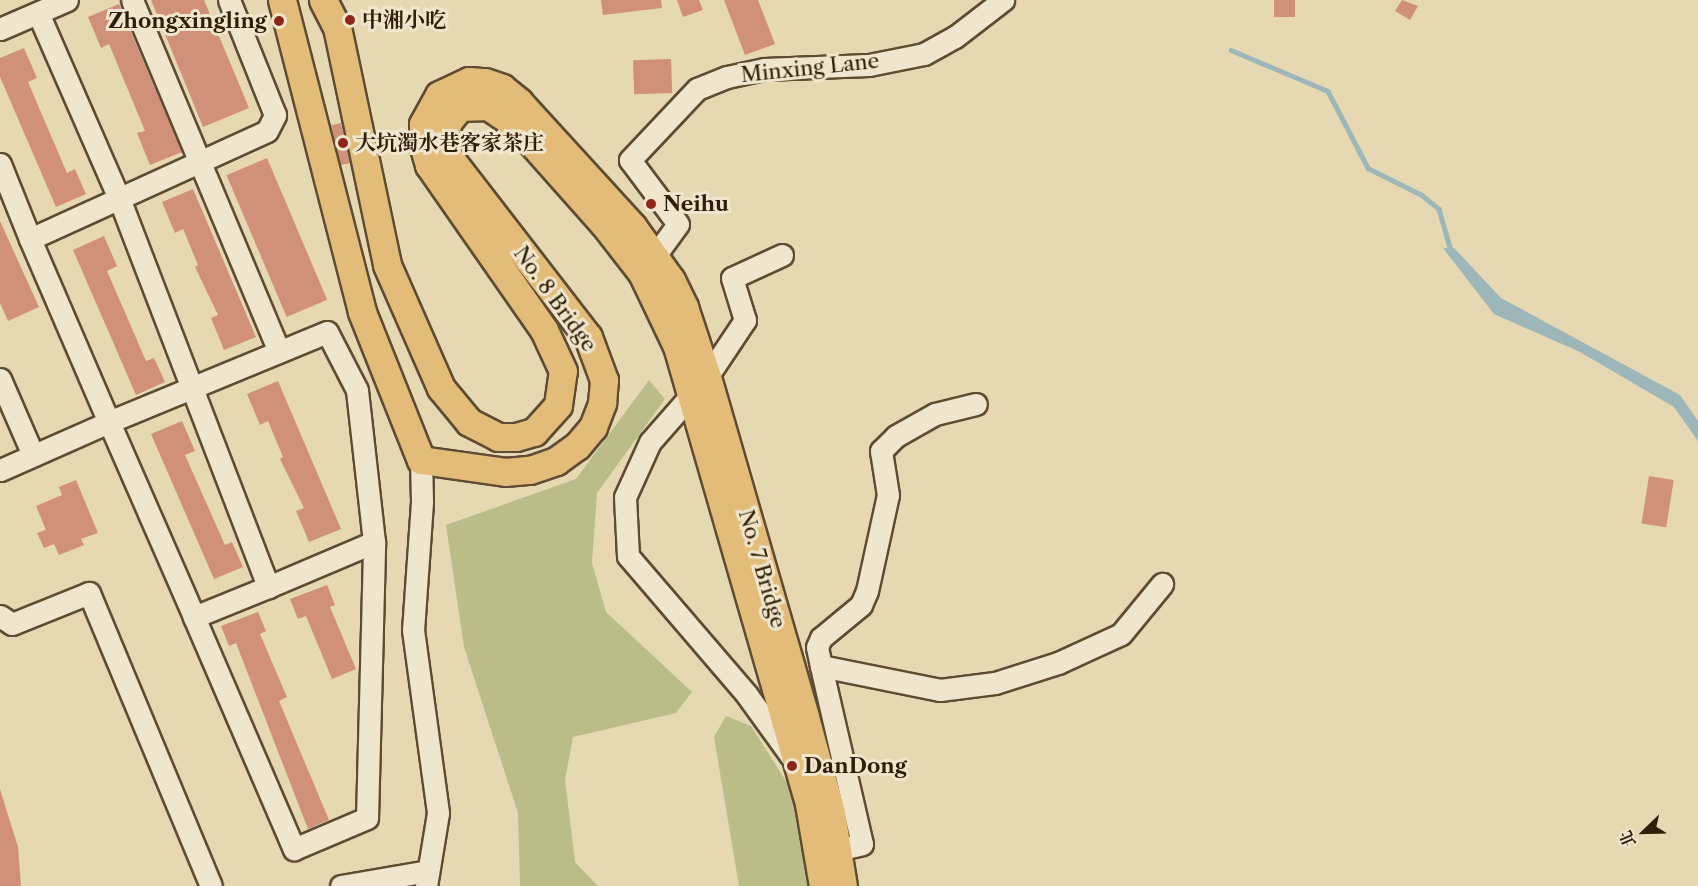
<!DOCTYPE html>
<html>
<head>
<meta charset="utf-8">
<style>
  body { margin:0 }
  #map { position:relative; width:1698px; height:886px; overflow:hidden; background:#e6d8b2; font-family:"Libre Caslon Text","Noto Serif TC",serif }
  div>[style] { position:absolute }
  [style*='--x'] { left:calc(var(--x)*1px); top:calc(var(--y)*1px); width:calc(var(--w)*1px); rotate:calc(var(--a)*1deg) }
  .green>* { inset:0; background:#bbbd88 }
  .water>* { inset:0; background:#9db6b9 }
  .stream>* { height:4.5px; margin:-2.25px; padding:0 2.25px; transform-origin:2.25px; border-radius:2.25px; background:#9db6b9 }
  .building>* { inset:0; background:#d0907a; transform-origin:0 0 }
  .roads { filter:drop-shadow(2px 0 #5e4c32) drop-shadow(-2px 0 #5e4c32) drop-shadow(0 2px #5e4c32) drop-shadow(0 -2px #5e4c32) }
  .minor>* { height:21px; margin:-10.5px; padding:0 10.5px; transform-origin:10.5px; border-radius:10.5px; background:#efe6cd }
  .major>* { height:27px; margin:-13.5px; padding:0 13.5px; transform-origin:13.5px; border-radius:13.5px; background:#e3bc79 }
  .dots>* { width:16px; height:16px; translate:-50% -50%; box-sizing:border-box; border:3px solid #efe6cd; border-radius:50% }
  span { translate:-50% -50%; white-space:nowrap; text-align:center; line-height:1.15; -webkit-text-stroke:6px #efe6cd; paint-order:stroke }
  .poi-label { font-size:21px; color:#301e07; font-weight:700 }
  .left { translate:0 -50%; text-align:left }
  .right { translate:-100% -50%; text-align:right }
  .street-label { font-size:21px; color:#301e07 }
  .north { position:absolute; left:1614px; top:802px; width:60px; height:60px; -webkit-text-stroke:4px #efe6cd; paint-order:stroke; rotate:247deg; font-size:16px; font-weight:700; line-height:24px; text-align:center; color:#301e07 }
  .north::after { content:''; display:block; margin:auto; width:21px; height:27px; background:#301e07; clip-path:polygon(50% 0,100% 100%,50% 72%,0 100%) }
</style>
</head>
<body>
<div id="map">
  <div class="green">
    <div style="clip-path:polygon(649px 380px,665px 399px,597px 493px,592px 563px,606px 612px,692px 692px,676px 713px,573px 737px,565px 780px,575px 862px,598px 886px,520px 886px,518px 813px,464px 647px,446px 525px,576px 479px)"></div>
    <div style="clip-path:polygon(726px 716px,751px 726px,800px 803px,811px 886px,739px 886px,714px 737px)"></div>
  </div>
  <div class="water">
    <div style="clip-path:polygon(1443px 248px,1454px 248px,1501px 298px,1680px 395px,1698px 421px,1698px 441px,1674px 407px,1580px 352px,1494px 314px)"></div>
  </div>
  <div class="stream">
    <div style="--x:1231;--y:50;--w:105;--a:22.9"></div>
    <div style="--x:1328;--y:91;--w:87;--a:62.5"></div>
    <div style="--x:1368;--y:168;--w:60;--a:26.6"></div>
    <div style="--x:1422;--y:195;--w:22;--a:39"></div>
    <div style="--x:1439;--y:209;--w:47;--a:73.9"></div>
  </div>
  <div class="building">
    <div style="clip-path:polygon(151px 0,204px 0,249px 108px,203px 127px)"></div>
    <div style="clip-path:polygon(601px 0,661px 0,662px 8px,603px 15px)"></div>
    <div style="clip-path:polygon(677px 0,699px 0,703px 10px,683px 17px)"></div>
    <div style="clip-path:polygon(724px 0,758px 0,775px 44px,745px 55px)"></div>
    <div style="left:1274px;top:0;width:21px;height:17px"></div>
    <div style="clip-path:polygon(1402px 0,1418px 6px,1410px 20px,1395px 11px)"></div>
    <div style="clip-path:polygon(119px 4px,182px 152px,150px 165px,137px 133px,145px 131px,109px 44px,101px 48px,88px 17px)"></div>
    <div style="clip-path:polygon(24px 48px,37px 78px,28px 82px,67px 173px,75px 169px,86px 194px,56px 207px,0 77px,0 58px)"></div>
    <div style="left:671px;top:59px;width:34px;height:38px;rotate:88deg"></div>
    <div style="left:341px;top:123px;width:41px;height:10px;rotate:77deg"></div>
    <div style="left:267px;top:158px;width:154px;height:44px;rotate:67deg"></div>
    <div style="clip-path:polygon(193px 189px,256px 337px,224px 350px,211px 318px,218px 315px,195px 267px,198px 265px,183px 229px,175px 233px,162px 202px)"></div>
    <div style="clip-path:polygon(0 221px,39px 307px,8px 321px,0 303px)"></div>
    <div style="clip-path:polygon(104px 236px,117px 266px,107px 271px,146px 361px,154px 358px,165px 382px,136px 395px,73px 250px)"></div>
    <div style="clip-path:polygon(278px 381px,341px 529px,309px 542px,296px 511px,304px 508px,280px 459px,283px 457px,268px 421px,260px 425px,247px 394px)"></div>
    <div style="clip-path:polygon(182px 421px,195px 451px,185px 455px,225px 545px,232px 542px,243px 567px,214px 579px,151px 434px)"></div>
    <div style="left:1649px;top:476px;width:25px;height:48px;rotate:9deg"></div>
    <div style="clip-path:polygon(76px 480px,98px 533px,81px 539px,84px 545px,59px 555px,54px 544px,44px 548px,37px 533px,46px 530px,36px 506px,62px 495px,59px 487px)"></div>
    <div style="clip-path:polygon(327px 585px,335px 605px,330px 607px,356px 669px,332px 679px,306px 616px,298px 619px,290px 599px)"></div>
    <div style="clip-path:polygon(258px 612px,266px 631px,260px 634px,287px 697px,279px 701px,329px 820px,308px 829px,236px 643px,229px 646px,221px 626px)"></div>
    <div style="clip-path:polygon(0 789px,18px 847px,21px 886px,0 886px)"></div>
  </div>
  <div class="roads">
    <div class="minor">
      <div style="--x:132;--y:0;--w:381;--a:67.3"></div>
      <div style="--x:38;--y:13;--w:202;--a:66.4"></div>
      <div style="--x:119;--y:198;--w:417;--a:69"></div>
      <div style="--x:268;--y:587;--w:115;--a:-23"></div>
      <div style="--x:0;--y:29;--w:73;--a:-23.4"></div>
      <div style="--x:0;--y:164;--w:81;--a:68.2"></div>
      <div style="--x:30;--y:239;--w:199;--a:66.7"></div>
      <div style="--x:109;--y:422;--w:213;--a:66.4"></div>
      <div style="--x:194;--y:617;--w:253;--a:66.7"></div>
      <div style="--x:294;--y:849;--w:79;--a:-23"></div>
      <div style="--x:367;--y:818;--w:276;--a:-88.5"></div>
      <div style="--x:374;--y:542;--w:153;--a:-96.4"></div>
      <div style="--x:357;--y:390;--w:65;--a:-117.3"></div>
      <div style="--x:327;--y:332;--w:236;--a:157.6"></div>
      <div style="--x:109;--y:422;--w:119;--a:156.2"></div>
      <div style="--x:30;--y:239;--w:260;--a:-24.5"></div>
      <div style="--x:267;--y:131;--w:18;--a:-63"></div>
      <div style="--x:275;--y:115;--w:124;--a:-111.8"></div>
      <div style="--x:782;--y:255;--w:55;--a:155.3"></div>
      <div style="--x:732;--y:278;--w:44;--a:72.8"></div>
      <div style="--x:745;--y:320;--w:69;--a:123.7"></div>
      <div style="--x:707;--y:377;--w:86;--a:131.2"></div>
      <div style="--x:650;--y:442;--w:60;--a:114.4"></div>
      <div style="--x:625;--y:497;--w:59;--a:87.1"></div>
      <div style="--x:628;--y:556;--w:183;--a:49.4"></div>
      <div style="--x:747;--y:695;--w:75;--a:54.2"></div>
      <div style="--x:646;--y:268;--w:54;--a:-54"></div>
      <div style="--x:678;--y:224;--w:80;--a:-126.9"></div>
      <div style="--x:630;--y:160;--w:98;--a:-46.7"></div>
      <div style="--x:697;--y:89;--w:32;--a:-22"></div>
      <div style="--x:727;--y:77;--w:38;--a:-12"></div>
      <div style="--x:764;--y:69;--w:105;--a:-2.2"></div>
      <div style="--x:869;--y:65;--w:56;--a:-11.3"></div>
      <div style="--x:924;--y:54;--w:35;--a:-29"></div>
      <div style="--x:955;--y:37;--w:61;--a:-37.6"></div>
      <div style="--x:0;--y:379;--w:83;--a:66.5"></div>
      <div style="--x:421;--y:460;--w:42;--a:88.6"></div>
      <div style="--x:422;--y:502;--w:128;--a:94"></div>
      <div style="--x:413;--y:630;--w:185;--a:82.2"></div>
      <div style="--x:438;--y:813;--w:74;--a:99.3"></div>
      <div style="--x:0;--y:616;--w:14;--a:34"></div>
      <div style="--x:12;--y:624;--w:83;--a:-21.9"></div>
      <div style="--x:89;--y:593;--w:317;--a:67.4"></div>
      <div style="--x:194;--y:617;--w:80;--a:-22.1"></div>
      <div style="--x:821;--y:666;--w:19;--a:-102"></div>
      <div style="--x:817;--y:647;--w:10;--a:-66"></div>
      <div style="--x:821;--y:638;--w:52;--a:-39.5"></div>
      <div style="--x:861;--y:605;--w:15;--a:-67"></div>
      <div style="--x:867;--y:591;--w:98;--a:-77.7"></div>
      <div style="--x:888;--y:495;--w:45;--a:-99"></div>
      <div style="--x:881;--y:451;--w:21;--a:-45"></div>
      <div style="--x:896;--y:436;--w:45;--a:-29.4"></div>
      <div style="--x:935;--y:414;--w:42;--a:-13.7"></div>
      <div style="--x:824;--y:853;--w:39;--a:-13"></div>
      <div style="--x:862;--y:844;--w:183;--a:-103"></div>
      <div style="--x:821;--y:666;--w:121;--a:11.4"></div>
      <div style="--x:940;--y:690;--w:55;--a:-7.3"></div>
      <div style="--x:995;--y:683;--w:66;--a:-17.6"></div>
      <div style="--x:1058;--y:663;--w:69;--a:-24.7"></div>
      <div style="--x:1121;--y:634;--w:65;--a:-50.6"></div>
      <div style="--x:341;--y:886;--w:88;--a:-9.8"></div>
    </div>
    <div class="major">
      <div style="--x:282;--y:0;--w:322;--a:75.6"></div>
      <div style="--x:362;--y:312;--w:159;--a:68.3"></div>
      <div style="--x:421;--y:460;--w:85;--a:8.1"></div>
      <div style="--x:505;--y:472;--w:25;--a:-5"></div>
      <div style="--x:530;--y:470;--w:28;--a:-19"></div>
      <div style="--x:556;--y:461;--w:26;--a:-36"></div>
      <div style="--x:577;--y:446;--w:25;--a:-50"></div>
      <div style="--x:593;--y:427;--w:26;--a:-69"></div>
      <div style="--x:602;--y:403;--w:23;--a:-85"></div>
      <div style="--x:604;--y:380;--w:46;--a:-110.4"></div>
      <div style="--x:588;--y:337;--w:229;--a:-127.7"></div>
      <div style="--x:448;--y:156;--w:19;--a:-106"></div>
      <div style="--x:443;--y:138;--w:19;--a:-72"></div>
      <div style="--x:449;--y:120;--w:17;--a:-50"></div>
      <div style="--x:460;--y:107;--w:28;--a:-2"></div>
      <div style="--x:488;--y:106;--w:34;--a:34"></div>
      <div style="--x:516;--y:125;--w:132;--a:48.4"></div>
      <div style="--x:604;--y:224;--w:62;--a:52.2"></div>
      <div style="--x:642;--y:273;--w:81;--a:64.4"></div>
      <div style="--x:677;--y:346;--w:477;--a:73.9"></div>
      <div style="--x:809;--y:804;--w:83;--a:80.3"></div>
      <div style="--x:323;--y:0;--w:30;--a:63"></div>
      <div style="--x:337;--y:27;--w:243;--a:78.1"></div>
      <div style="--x:387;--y:265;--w:134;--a:66.3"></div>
      <div style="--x:441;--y:388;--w:44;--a:50.5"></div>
      <div style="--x:469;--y:422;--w:33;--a:27"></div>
      <div style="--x:498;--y:437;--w:18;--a:0"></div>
      <div style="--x:516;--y:437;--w:19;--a:-16"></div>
      <div style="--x:534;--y:432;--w:36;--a:-48"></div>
      <div style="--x:558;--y:405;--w:34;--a:-82"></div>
      <div style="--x:563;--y:371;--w:45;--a:-114.9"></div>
      <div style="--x:544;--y:330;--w:201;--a:-124.9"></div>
      <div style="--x:429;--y:165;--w:22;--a:-106"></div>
      <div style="--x:423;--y:144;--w:20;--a:-90"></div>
      <div style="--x:423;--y:124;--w:33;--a:-61"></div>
      <div style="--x:439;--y:95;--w:33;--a:-25"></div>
      <div style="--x:469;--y:81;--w:16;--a:4"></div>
      <div style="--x:485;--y:82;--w:18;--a:19"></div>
      <div style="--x:502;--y:88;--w:22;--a:39"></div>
      <div style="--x:519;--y:102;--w:169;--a:47.6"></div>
      <div style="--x:633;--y:227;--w:65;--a:54.4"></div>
      <div style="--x:671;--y:280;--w:30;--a:64"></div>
      <div style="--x:684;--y:307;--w:74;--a:71.8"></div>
      <div style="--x:707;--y:377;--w:354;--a:73.9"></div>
      <div style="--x:805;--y:717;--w:99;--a:74.8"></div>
      <div style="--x:831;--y:813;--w:74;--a:80.7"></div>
    </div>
  </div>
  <div class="dots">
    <div style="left:350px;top:20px;background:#8f2418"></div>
    <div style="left:279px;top:21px;background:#8f2418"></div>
    <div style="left:343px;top:143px;background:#8f2418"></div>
    <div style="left:651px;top:204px;background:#8f2418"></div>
    <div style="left:792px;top:766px;background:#8f2418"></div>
  </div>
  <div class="poi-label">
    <span class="left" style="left:362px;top:20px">中湘小吃</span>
    <span class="right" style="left:267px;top:21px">Zhongxingling</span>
    <span class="left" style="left:355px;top:143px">大坑濁水巷客家茶庄</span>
    <span class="left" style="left:663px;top:204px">Neihu</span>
    <span class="left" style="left:804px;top:766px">DanDong</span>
  </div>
  <div class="street-label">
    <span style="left:810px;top:68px;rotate:-6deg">Minxing Lane</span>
    <span style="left:555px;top:299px;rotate:54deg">No. 8 Bridge</span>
    <span style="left:762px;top:569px;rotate:74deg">No. 7 Bridge</span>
  </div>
  <div class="north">北</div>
</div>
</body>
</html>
